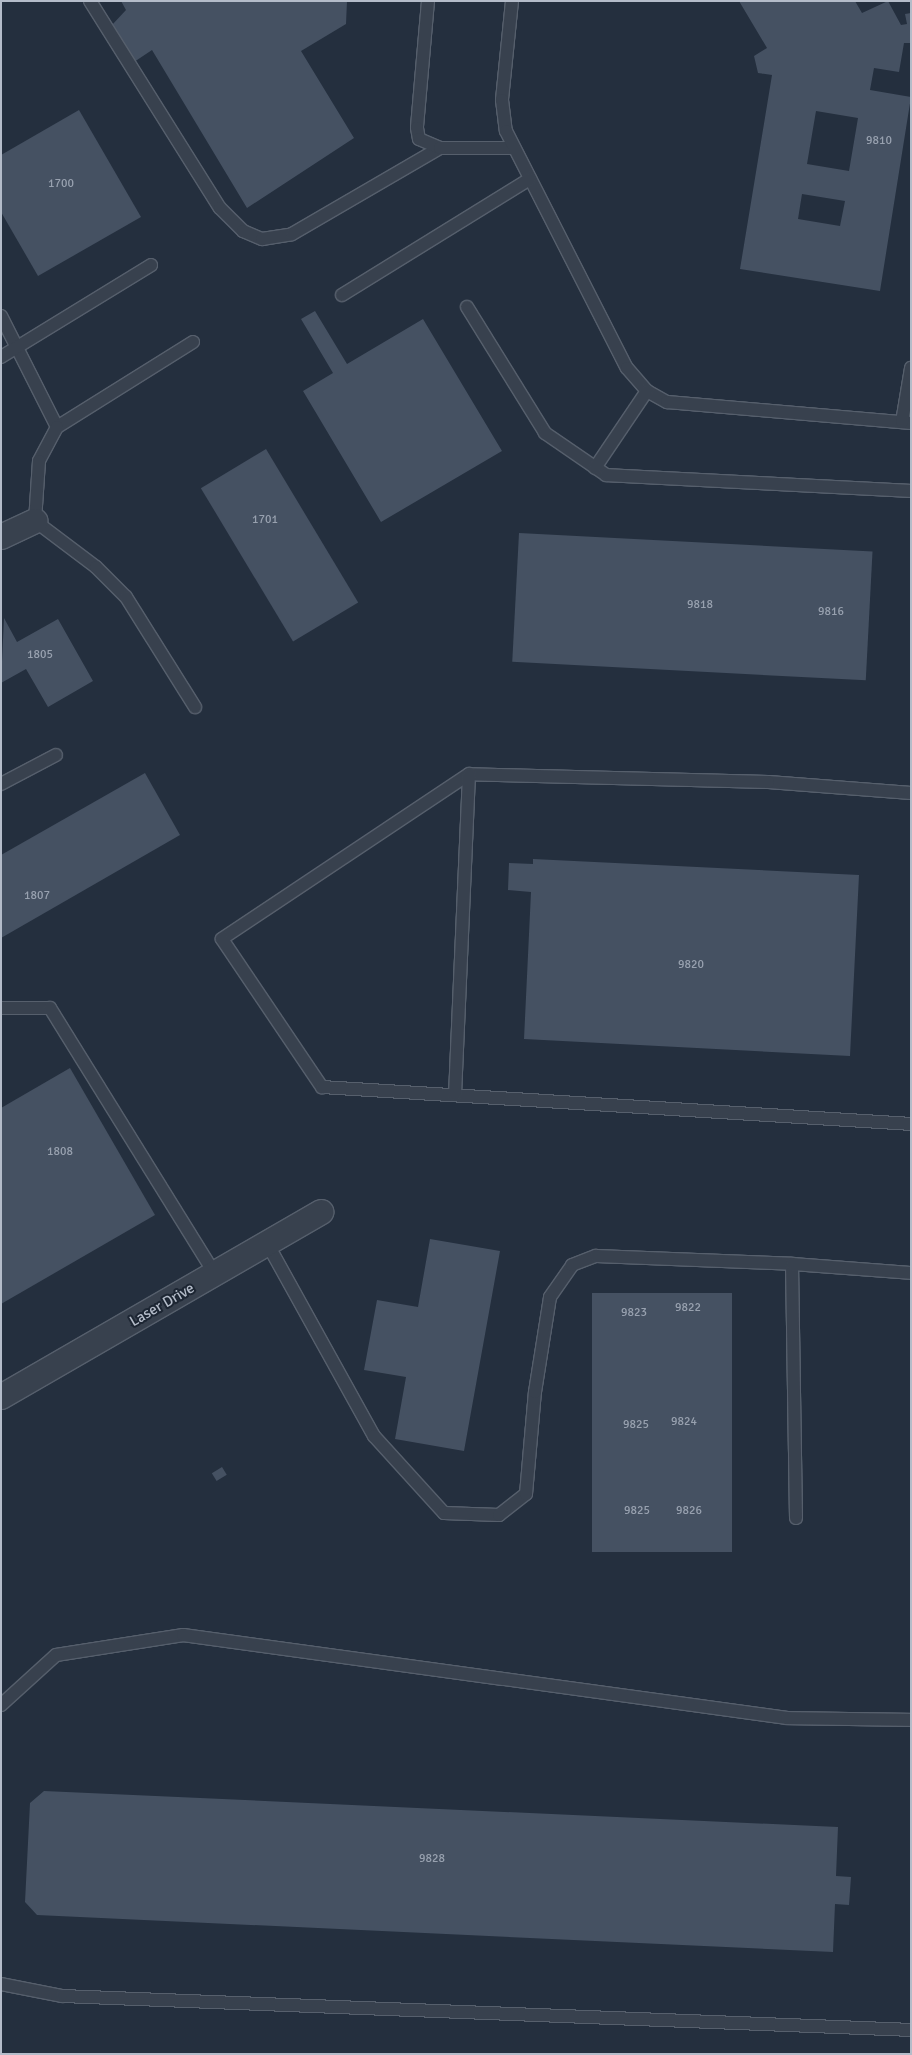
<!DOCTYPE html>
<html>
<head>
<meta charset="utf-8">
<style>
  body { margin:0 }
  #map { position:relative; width:912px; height:2055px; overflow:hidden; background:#242f3e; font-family:Signika,sans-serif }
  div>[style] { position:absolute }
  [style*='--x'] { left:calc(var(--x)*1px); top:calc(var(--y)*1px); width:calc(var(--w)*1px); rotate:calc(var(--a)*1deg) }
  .building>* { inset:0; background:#455162; transform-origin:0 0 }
  .roads { filter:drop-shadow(1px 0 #565f6c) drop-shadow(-1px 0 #565f6c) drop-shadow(0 1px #565f6c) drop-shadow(0 -1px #565f6c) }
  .lane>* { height:12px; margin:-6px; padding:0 6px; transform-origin:6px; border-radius:6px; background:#38414e }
  .street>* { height:24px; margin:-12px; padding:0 12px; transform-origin:12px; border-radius:12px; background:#38414e }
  span { translate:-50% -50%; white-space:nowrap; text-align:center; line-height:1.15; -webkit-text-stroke:4px #1d2633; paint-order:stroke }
  .number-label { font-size:12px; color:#98a1af }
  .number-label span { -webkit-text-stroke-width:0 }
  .street-label { font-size:15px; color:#b4bcc9 }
  .frame { position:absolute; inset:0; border:2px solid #b4bcc9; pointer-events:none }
</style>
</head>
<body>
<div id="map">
  <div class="building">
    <div style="clip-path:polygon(121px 1px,347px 1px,346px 24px,301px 51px,354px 138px,247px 208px,152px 50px,134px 62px,112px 25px,126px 10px)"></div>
    <div style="clip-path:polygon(evenodd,739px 1px,855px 1px,862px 13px,888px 1px,901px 25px,907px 24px,905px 14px,911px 13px,911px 43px,904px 43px,899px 72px,874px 68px,870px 90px,911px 97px,880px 291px,740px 269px,772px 75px,758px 73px,754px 56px,767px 48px,739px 1px,816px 111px,858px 118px,849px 171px,807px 164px,816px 111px,739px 1px,802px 194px,845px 201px,840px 226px,798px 219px,802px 194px)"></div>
    <div style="clip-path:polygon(79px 110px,141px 217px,38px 276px,1px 212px,1px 155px)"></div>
    <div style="clip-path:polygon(315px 311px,347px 364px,423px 319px,502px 451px,381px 522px,303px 391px,333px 373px,301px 319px)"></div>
    <div style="left:266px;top:449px;width:179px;height:76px;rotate:59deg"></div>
    <div style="left:519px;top:533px;width:354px;height:129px;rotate:3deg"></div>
    <div style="clip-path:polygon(4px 618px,17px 642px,58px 619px,93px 681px,48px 707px,26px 669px,1px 683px)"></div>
    <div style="clip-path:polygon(145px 773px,180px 835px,1px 938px,1px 855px)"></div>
    <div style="clip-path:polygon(533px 859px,859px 875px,850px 1056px,524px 1039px,531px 892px,508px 890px,509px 863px,533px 864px)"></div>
    <div style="clip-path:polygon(70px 1068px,155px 1215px,1px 1304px,1px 1108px)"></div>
    <div style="clip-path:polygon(430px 1239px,500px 1251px,464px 1451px,395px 1439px,406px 1377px,364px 1370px,377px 1300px,418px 1307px)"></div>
    <div style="left:592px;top:1293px;width:140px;height:259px"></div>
    <div style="left:222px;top:1467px;width:9px;height:12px;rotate:58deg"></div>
    <div style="clip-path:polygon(44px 1791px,838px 1827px,836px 1876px,851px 1877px,849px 1905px,835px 1904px,833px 1952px,37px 1915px,25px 1902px,30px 1803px)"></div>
  </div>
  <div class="roads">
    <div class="lane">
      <div style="--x:90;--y:1;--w:244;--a:57.9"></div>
      <div style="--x:220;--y:208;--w:33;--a:45"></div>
      <div style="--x:243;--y:231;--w:21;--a:23"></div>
      <div style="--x:262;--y:239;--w:30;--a:-9"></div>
      <div style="--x:292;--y:234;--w:171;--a:-30.2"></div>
      <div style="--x:428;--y:1;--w:127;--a:95"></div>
      <div style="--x:417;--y:128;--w:11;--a:80"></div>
      <div style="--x:419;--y:139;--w:23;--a:23"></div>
      <div style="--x:440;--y:148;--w:74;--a:0"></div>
      <div style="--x:512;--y:1;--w:100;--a:95.8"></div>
      <div style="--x:502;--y:100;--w:31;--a:83"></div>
      <div style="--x:506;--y:131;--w:266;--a:63"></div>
      <div style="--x:627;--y:368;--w:30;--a:49"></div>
      <div style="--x:647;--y:391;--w:23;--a:29"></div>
      <div style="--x:667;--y:402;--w:245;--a:4.9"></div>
      <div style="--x:342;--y:295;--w:221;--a:-31.7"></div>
      <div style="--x:467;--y:307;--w:148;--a:58.2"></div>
      <div style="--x:545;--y:433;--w:74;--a:34.5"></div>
      <div style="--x:606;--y:475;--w:305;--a:3"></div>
      <div style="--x:1;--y:316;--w:124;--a:63.2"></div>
      <div style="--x:193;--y:342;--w:160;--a:148"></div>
      <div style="--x:57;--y:427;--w:38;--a:118"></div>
      <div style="--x:39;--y:461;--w:60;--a:93.8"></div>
      <div style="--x:35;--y:521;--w:76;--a:37"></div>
      <div style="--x:96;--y:567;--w:42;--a:45"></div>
      <div style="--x:126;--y:597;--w:130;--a:57.9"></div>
      <div style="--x:1;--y:357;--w:176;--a:-31.5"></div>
      <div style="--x:902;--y:422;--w:55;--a:-80.5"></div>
      <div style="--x:595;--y:468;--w:93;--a:-56"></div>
      <div style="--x:1;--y:784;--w:62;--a:-27.8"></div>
      <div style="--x:911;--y:793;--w:143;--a:-175.6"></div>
      <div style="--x:768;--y:782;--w:299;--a:-178.5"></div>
      <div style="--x:469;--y:774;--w:297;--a:146.3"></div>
      <div style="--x:222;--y:939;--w:179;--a:56"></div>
      <div style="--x:322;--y:1087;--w:590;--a:3.59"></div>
      <div style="--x:1;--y:1008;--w:49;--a:0"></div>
      <div style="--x:50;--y:1008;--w:313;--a:58.2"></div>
      <div style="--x:455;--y:1095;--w:321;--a:-87.5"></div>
      <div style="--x:267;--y:1243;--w:221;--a:61"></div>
      <div style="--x:374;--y:1436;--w:104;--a:47.7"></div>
      <div style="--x:444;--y:1513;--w:55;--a:2.1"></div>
      <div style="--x:499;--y:1515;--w:34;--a:-38"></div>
      <div style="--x:526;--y:1494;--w:102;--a:-85"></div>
      <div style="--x:535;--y:1392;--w:96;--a:-81"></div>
      <div style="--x:550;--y:1297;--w:39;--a:-55"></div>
      <div style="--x:572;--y:1265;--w:26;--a:-21"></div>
      <div style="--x:596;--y:1256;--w:196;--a:2.3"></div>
      <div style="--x:796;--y:1518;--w:254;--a:-90.9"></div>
      <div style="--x:792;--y:1264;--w:119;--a:4.3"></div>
      <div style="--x:1;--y:1705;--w:74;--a:-42.3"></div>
      <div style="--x:56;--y:1655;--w:129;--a:-8.9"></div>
      <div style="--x:183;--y:1635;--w:610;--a:7.82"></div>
      <div style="--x:787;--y:1718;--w:124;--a:0.9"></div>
      <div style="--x:1;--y:1984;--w:62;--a:11.1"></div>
      <div style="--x:62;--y:1996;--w:850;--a:2.29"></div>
    </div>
    <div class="street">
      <div style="--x:1;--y:537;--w:38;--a:-25"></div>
      <div style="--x:1;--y:1397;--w:370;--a:-30"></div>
    </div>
  </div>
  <div class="number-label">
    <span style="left:879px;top:141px">9810</span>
    <span style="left:61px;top:184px">1700</span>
    <span style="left:265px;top:520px">1701</span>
    <span style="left:700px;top:605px">9818</span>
    <span style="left:831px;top:612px">9816</span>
    <span style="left:40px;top:655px">1805</span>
    <span style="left:37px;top:896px">1807</span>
    <span style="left:691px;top:965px">9820</span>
    <span style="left:60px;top:1152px">1808</span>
    <span style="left:688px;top:1308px">9822</span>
    <span style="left:634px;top:1313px">9823</span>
    <span style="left:684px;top:1422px">9824</span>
    <span style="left:636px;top:1425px">9825</span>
    <span style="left:637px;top:1511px">9825</span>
    <span style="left:689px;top:1511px">9826</span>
    <span style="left:432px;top:1859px">9828</span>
  </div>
  <div class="street-label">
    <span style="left:162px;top:1305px;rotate:-30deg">Laser Drive</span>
  </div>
  <div class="frame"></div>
</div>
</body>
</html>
